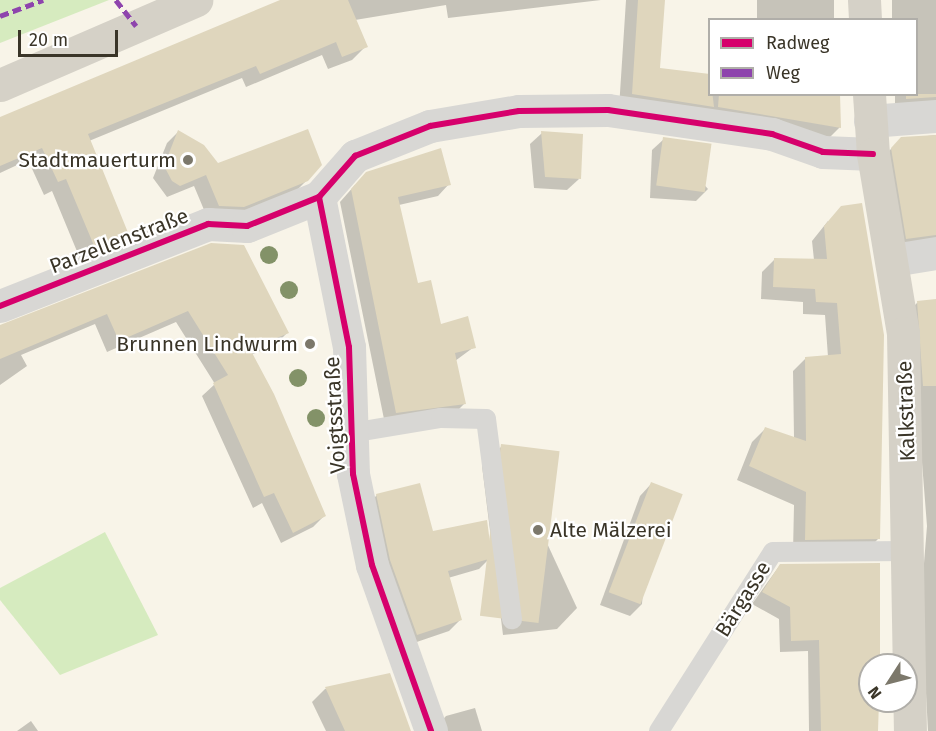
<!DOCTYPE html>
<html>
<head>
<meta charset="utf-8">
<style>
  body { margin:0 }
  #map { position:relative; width:936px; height:731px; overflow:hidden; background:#f8f4e8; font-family:"Fira Sans",sans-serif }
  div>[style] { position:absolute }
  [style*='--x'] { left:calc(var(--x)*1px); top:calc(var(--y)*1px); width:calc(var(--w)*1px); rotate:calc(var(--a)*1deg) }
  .green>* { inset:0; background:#d6ebbf }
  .shadow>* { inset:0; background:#0003; transform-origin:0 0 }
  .building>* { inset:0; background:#dfd6bd; transform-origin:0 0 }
  .lane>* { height:20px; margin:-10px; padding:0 10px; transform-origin:10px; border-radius:10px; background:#d8d7d4 }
  .street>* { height:33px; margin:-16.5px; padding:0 16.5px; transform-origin:16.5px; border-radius:16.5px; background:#d8d7d4 }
  .primary>* { height:33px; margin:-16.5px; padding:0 16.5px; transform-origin:16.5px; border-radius:16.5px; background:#d5d1c7 }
  .quiet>* { height:4.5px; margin-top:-2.25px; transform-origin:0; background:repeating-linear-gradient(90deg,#8e44ad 0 9px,transparent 0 13.5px) }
  .cycleway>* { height:6px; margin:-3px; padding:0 3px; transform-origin:3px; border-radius:3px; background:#d6006c }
  .trees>* { width:18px; height:18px; margin:-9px; border-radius:50%; background:#839268 }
  .dots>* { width:16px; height:16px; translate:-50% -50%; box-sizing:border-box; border:3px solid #fff; border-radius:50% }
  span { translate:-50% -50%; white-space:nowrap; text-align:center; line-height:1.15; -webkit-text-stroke:4.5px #fff; paint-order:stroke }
  .poi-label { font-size:21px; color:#3a3528 }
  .right { translate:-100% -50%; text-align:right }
  .left { translate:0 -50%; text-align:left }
  .street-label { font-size:21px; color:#3a3528 }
  .legend { position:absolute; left:708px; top:18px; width:210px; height:78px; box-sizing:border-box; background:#fff; border:2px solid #b0aea9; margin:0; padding:8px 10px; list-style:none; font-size:18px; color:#3a3528 }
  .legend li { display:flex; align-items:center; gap:12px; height:30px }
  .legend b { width:30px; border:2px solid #b0aea9 }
  .north { position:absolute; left:858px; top:653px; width:60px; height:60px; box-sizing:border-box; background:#fff; border:2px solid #b0aea9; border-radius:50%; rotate:234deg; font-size:16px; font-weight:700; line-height:24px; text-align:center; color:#3a3528 }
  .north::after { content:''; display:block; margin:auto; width:21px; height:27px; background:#7c786b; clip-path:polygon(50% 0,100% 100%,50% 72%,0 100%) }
  .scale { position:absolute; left:18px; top:30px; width:100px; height:27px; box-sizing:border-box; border:3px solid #3a3528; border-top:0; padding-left:8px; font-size:18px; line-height:21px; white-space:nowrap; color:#3a3528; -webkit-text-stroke:4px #fff; paint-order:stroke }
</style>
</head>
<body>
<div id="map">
  <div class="green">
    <div style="clip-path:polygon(0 0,109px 0,0 43px)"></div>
    <div style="clip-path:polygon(105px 532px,158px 635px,60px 675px,0 600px,0 588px)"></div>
  </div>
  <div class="shadow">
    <div style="clip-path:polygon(287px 0,601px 0,448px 18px,446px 5px,355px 20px,366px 46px,352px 60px,328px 69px,322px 55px,246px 87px,242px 78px,89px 141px,127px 235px,114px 248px,81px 261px,52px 191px,44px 195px,28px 160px,0 173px,0 120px)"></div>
    <div style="clip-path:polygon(626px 0,664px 0,659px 69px,710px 94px,838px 94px,840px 127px,826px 141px,619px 108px)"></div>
    <div style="left:757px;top:0;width:77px;height:20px"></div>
    <div style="clip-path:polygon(892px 0,936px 0,936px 116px,895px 110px,895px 94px,916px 94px,916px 20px,892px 20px)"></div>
    <div style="clip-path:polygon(178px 132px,218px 165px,307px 180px,294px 193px,231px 218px,207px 217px,194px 186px,167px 197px,153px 178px,167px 143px)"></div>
    <div style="clip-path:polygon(542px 133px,579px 179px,567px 190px,534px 188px,530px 144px)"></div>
    <div style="clip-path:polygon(936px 135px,936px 250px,895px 250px,889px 151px,901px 139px)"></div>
    <div style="clip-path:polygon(664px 139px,708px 189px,696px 201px,650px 198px,652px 150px)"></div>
    <div style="clip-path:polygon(449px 184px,438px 196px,399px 205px,417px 285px,440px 326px,474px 347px,455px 361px,465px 403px,453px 415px,385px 424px,340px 202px,355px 185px)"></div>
    <div style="clip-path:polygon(828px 221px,878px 539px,865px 552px,793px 552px,794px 505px,737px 480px,752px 442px,765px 429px,794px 438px,793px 371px,806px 358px,828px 357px,825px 315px,803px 314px,803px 302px,761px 299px,762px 272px,775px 259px,814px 260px,812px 241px)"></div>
    <div style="clip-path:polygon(211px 244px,287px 333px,276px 344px,251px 355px,324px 516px,313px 527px,281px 543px,262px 503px,253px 508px,202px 396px,215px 384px,176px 322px,107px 352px,95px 324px,21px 355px,27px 366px,0 385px,0 327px)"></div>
    <div style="clip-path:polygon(936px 300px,936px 731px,928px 731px,921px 600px,927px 526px,917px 399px,903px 317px,917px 303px)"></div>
    <div style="clip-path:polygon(502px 446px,577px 608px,557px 629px,503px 635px,482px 466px)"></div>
    <div style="clip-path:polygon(651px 484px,642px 604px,630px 616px,600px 605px,640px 496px)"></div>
    <div style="clip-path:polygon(377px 495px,432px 532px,490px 558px,479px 569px,448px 578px,461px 619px,449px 631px,405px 646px,365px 507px)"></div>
    <div style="clip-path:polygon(780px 565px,878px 665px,870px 665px,870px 701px,878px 701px,878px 731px,809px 731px,808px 651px,780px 652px,779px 619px,752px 604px)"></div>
    <div style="clip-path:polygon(389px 674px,410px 731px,326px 731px,312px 702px,325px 689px)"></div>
    <div style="clip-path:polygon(475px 708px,482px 731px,433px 731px,446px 716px)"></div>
    <div style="clip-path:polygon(31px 721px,38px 731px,17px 731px)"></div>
  </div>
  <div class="building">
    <div style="clip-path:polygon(280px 0,348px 0,368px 47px,342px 57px,336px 42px,260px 74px,256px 66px,88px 134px,129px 235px,95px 248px,66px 179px,58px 182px,42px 148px,0 166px,0 117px)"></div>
    <div style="clip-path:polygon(638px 0,665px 0,660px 68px,710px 74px,714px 107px,632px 94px)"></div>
    <div style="clip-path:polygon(719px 94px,840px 94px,841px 128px,718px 107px)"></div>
    <div style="clip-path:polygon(906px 94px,936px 94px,936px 97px,906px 99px)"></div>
    <div style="clip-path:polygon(308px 129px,322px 165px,308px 181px,244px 207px,219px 206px,206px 175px,180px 186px,172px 181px,164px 166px,178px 130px,204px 145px,218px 163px)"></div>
    <div style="clip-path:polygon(541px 131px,583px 134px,581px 179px,545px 177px)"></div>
    <div style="clip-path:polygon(936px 135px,936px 235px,906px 239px,891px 148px,901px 137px)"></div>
    <div style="left:663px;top:137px;width:49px;height:49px;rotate:8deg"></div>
    <div style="clip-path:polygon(441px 148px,451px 185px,398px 197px,418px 283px,431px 280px,441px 324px,468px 316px,476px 348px,455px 353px,466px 404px,396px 413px,351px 189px,366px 172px)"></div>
    <div style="clip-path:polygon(862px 203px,884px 335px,880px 539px,805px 540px,806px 492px,749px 466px,765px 427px,806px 441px,805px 357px,841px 354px,837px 303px,816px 302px,815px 289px,773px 287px,774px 258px,827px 259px,824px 226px,841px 206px)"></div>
    <div style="clip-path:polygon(211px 243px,244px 245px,289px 333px,250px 349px,274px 394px,326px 516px,293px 533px,274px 493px,264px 497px,213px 383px,228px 375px,188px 311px,119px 341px,107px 314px,0 359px,0 325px)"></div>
    <div style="clip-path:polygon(936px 299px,936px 386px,923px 386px,917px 301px)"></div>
    <div style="left:501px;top:444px;width:59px;height:173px;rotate:7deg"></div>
    <div style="left:651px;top:482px;width:34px;height:118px;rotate:21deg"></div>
    <div style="clip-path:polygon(420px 483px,433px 531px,487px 520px,492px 558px,448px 571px,462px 620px,417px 635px,390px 560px,376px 494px)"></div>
    <div style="clip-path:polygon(880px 563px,880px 665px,870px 665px,870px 701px,879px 701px,878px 731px,821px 731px,819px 640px,791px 641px,790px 607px,762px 592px,780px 564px)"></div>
    <div style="clip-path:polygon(390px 673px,411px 731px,345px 731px,325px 687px)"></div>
  </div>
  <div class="lane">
    <div style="--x:351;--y:433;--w:91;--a:-9.5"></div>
    <div style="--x:441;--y:418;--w:45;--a:1.3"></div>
    <div style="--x:486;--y:419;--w:202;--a:82.6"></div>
    <div style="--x:659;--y:731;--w:212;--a:-57.5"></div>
    <div style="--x:773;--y:552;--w:136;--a:-0.4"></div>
  </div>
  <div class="street">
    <div style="--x:870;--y:121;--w:66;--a:-4.3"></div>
    <div style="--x:319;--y:197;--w:153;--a:78.7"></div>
    <div style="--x:349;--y:347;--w:127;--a:88.2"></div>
    <div style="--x:353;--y:474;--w:93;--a:78.2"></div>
    <div style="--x:372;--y:565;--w:176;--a:70.4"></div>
    <div style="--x:893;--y:260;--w:44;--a:-9.2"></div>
    <div style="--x:0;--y:306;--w:224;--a:-21.5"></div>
    <div style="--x:208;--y:224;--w:39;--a:3"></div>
    <div style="--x:247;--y:226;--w:78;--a:-21.9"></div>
    <div style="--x:319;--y:197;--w:55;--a:-48.7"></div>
    <div style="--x:355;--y:156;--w:81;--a:-21.8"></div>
    <div style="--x:430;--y:126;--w:90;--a:-9.6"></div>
    <div style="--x:519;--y:111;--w:89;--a:-0.6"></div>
    <div style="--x:608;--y:110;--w:166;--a:8.3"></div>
    <div style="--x:772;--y:134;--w:54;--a:19.4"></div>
    <div style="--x:823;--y:152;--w:50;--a:2.3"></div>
  </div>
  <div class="primary">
    <div style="--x:864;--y:0;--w:20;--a:87"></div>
    <div style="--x:0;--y:85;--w:214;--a:-23.4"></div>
    <div style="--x:869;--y:94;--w:60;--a:86.2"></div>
    <div style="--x:873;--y:154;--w:181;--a:80.5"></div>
    <div style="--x:903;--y:333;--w:398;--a:89"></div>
  </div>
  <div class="quiet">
    <div style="--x:116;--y:0;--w:33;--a:52"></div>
    <div style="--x:0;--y:16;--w:46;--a:-20.4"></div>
  </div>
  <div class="cycleway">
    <div style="--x:319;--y:197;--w:153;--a:78.7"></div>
    <div style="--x:349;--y:347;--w:127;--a:88.2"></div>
    <div style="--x:353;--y:474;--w:93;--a:78.2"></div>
    <div style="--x:372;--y:565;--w:176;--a:70.4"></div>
    <div style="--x:0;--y:306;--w:224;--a:-21.5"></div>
    <div style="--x:208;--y:224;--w:39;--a:3"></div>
    <div style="--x:247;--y:226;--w:78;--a:-21.9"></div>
    <div style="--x:319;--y:197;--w:55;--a:-48.7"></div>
    <div style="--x:355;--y:156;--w:81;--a:-21.8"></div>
    <div style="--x:430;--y:126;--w:90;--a:-9.6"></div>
    <div style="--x:519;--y:111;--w:89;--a:-0.6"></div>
    <div style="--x:608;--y:110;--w:166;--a:8.3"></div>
    <div style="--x:772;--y:134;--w:54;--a:19.4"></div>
    <div style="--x:823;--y:152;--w:50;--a:2.3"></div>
  </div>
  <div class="trees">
    <div style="left:269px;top:255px"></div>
    <div style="left:289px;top:290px"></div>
    <div style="left:298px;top:378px"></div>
    <div style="left:316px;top:418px"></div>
  </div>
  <div class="dots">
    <div style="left:188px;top:160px;background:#7c786b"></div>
    <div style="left:310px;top:344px;background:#7c786b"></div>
    <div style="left:538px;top:530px;background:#7c786b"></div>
  </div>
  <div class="poi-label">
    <span class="right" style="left:176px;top:160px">Stadtmauerturm</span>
    <span class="right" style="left:298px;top:344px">Brunnen Lindwurm</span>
    <span class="left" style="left:550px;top:530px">Alte Mälzerei</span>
  </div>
  <div class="street-label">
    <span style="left:119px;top:241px;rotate:-21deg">Parzellenstraße</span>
    <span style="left:906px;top:411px;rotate:-92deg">Kalkstraße</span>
    <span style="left:335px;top:415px;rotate:-93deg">Voigtsstraße</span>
    <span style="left:743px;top:599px;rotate:-58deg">Bärgasse</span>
  </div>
  <ul class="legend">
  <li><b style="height:8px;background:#d6006c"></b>Radweg</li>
  <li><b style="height:8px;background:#8e44ad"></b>Weg</li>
  </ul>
  <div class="north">N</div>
  <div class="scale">20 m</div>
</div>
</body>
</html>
